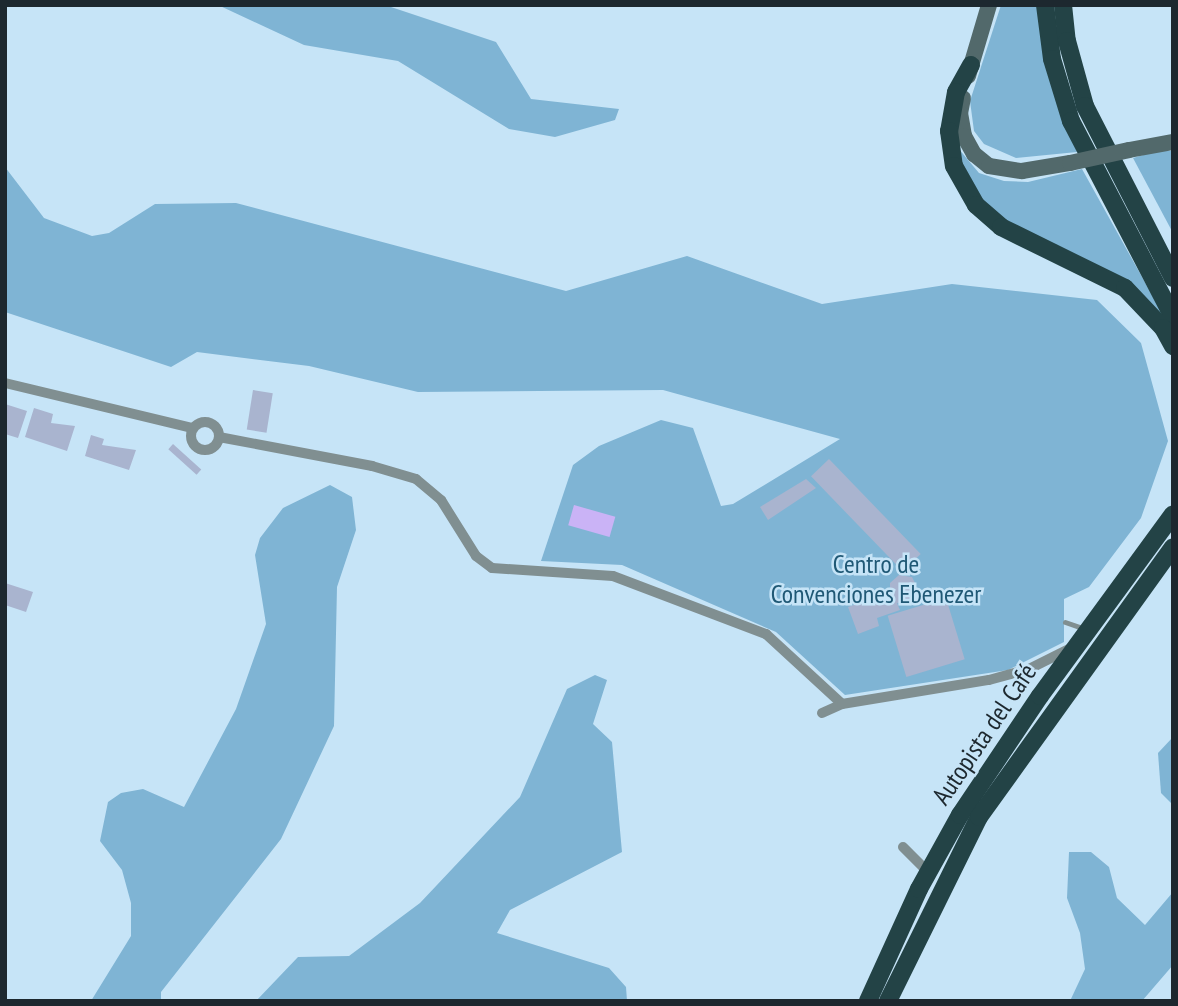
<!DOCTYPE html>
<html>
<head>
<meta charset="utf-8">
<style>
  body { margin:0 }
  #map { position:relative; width:1178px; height:1006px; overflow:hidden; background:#c6e4f7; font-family:"PT Sans Narrow",sans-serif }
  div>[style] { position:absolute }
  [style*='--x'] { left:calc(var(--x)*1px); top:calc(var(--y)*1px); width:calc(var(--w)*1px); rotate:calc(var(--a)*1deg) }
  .green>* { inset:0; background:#7fb4d4 }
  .water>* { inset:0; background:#cab3f6; transform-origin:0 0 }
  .building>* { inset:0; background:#a9b4cf; transform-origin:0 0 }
  .service>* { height:5px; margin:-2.5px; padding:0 2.5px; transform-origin:2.5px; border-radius:2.5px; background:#808f91 }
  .minor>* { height:10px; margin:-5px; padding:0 5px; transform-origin:5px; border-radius:5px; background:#808f91 }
  .minor>.ring { margin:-5px; padding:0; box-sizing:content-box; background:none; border:10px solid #808f91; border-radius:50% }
  .secondary>* { height:16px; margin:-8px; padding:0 8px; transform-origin:8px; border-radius:8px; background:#52696b }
  .trunk>* { height:18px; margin:-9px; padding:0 9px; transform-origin:9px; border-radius:9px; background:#234346 }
  .secondary-bridge>* { height:16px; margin:-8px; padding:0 8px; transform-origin:8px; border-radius:8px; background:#52696b }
  span { translate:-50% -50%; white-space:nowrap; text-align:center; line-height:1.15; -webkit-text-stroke:5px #c6e4f7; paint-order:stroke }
  .park-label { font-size:26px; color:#1f5875 }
  .street-label { font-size:26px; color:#1d282f }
  .frame { position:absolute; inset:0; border:7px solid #1d282f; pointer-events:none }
</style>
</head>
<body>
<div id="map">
  <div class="green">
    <div style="clip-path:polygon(218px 5px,385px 5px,496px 42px,531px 99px,619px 109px,615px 120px,555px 137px,509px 129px,398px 61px,304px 45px)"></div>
    <div style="clip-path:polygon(1001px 5px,1039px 5px,1047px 72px,1077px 152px,1016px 158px,984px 144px,974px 131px,970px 101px)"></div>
    <div style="clip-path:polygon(958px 148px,979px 173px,1004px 181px,1028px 182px,1082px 169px,1167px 322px,996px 217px,982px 204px,960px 165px)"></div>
    <div style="clip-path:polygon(1157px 151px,1173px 151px,1173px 233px,1133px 158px)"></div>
    <div style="clip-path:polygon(5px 167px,44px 218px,92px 236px,109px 233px,155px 204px,236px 203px,566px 291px,687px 256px,822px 304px,952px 284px,1097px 300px,1141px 343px,1168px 441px,1141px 518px,1089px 587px,1064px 599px,1064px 642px,1008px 670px,845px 695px,776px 632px,622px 565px,541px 561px,573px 465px,599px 446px,661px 420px,693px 428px,721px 506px,733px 504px,840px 439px,663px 390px,418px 392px,309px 366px,197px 352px,171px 367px,5px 312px)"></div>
    <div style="clip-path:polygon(330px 485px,352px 497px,356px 530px,337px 587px,334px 726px,281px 839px,161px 992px,161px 1001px,91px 1001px,131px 936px,131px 903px,122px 870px,100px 841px,108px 802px,121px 793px,143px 789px,184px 807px,236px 709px,266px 624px,255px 555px,260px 538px,283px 508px)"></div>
    <div style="clip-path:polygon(595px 675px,607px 680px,593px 724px,612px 742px,622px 852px,510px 910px,497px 933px,609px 968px,626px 987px,627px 1001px,256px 1001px,298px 957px,349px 956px,420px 903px,520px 797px,567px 689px)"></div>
    <div style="clip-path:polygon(1173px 737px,1173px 805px,1161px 793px,1158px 753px)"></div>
    <div style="clip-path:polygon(1069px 852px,1091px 852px,1109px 867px,1117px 898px,1145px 925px,1173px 892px,1173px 965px,1142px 1001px,1070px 1001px,1085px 969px,1080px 933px,1067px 898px)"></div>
  </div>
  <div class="water">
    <div style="left:574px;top:505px;width:43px;height:21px;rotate:16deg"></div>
  </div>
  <div class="building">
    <div style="left:253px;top:390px;width:20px;height:40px;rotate:9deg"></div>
    <div style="clip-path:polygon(5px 404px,27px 411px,18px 438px,5px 434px)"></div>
    <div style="clip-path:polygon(34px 408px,53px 414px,51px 423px,75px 426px,67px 451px,25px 437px)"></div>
    <div style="clip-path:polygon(91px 435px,104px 439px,102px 445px,136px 450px,129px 470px,85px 456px)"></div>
    <div style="left:173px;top:444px;width:38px;height:7px;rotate:42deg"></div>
    <div style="left:829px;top:459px;width:132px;height:25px;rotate:46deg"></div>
    <div style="clip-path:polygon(806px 479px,816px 488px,768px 520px,760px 507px)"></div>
    <div style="clip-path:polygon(899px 575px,912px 577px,916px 585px,910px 605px,897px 603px,900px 610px,877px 618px,879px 626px,858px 634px,848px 607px,890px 592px,890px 583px)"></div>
    <div style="clip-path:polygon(5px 583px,33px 592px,26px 612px,5px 605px)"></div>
    <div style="left:946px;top:598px;width:64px;height:61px;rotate:73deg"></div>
  </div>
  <div class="service">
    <div style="--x:1065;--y:622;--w:21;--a:19"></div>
  </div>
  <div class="minor">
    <div style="--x:5;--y:383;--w:193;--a:13.5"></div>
    <div class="ring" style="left:191px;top:422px;width:18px;height:18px"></div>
    <div style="--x:219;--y:437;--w:156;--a:10.7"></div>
    <div style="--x:372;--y:466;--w:46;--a:16.5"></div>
    <div style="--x:416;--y:479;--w:33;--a:40"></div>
    <div style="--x:441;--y:500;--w:66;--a:58"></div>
    <div style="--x:476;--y:556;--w:20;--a:37"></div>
    <div style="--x:492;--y:568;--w:121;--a:3.8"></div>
    <div style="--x:613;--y:576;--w:164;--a:20.8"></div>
    <div style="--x:766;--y:634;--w:103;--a:42.6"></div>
    <div style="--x:822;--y:713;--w:22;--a:-24"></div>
    <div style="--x:842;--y:704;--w:149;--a:-9.3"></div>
    <div style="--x:989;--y:680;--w:41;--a:-15.4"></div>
    <div style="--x:1029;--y:669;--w:47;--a:-26.6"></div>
    <div style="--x:903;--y:847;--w:35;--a:45"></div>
  </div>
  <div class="secondary">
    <div style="--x:968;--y:76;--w:74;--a:-73.5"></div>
    <div style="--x:963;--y:98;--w:15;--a:101"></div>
    <div style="--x:960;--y:113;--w:23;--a:80"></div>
    <div style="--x:964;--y:136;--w:21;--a:61"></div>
    <div style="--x:974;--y:154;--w:19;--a:39"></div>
    <div style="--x:989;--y:166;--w:33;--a:9"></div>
    <div style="--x:1022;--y:171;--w:49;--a:-9.5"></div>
    <div style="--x:1129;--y:150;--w:45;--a:-10.3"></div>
  </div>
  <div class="trunk">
    <div style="--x:1045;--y:5;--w:54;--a:82.6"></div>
    <div style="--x:1052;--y:59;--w:65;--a:73"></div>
    <div style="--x:1071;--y:121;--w:221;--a:62.5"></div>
    <div style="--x:1063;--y:5;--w:36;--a:84"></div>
    <div style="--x:1067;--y:41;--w:67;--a:74.5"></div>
    <div style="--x:1085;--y:106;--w:193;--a:62.9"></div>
    <div style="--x:971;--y:65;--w:31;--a:119"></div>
    <div style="--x:956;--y:92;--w:40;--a:100"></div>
    <div style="--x:949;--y:131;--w:35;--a:82"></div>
    <div style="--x:954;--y:166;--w:45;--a:60.6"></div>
    <div style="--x:976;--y:205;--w:33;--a:41"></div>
    <div style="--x:1001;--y:227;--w:138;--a:26.2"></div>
    <div style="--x:1125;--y:288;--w:55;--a:46.5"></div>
    <div style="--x:1163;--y:328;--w:21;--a:61"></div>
    <div style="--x:868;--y:1001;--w:123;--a:-65.5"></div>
    <div style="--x:919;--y:889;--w:85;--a:-61"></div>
    <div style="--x:960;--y:815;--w:143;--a:-56.1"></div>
    <div style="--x:1040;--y:696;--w:225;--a:-53.8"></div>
    <div style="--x:888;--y:1001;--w:205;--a:-63.7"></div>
    <div style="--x:979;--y:817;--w:332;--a:-54.3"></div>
  </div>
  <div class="secondary-bridge">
    <div style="--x:1070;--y:163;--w:60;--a:-12.4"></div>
  </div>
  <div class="park-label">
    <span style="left:876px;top:579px">Centro de<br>Convenciones Ebenezer</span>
  </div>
  <div class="street-label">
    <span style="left:984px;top:734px;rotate:-56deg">Autopista del Café</span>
  </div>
  <div class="frame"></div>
</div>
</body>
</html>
